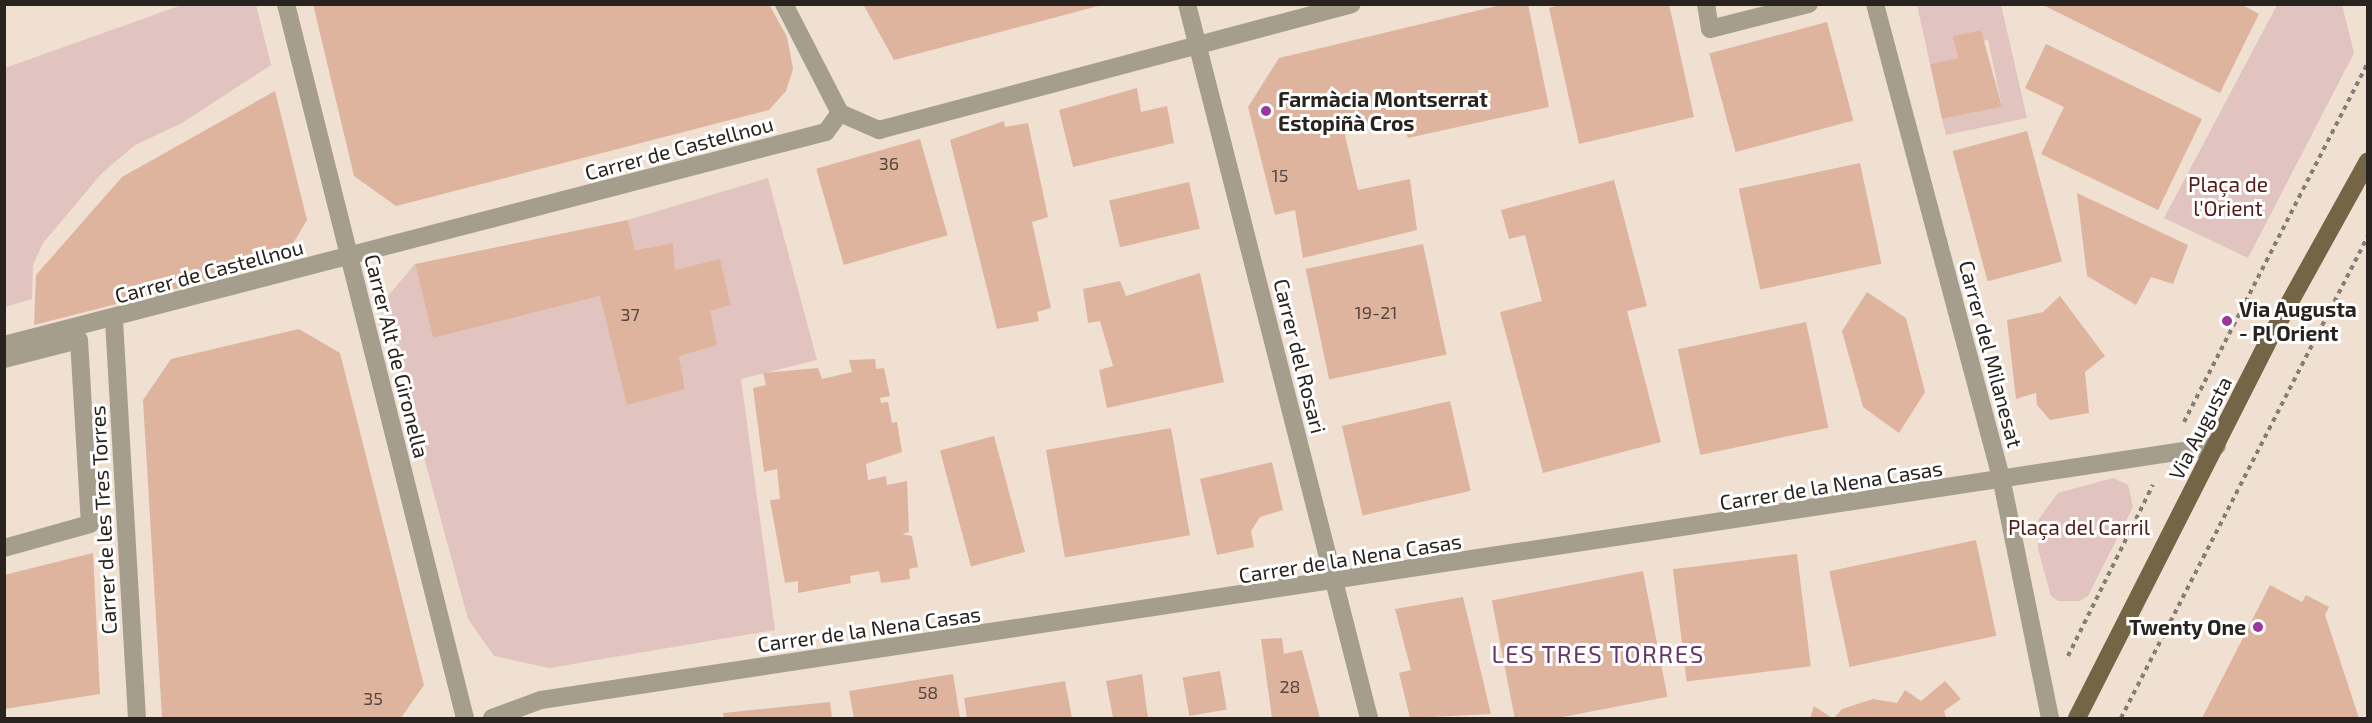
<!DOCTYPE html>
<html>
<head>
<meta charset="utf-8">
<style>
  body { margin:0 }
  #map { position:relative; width:2372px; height:723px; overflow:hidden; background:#efe0d2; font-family:"Exo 2",sans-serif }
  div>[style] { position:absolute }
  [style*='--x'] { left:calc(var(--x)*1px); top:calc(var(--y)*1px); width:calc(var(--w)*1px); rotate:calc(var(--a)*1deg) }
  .green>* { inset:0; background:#e1c3bf }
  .building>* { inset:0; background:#dfb49f; transform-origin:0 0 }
  .path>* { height:4px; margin-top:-2px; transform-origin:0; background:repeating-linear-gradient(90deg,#867d73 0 4.5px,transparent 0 9px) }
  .street>* { height:18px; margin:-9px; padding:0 9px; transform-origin:9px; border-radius:9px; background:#a69e8d }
  .primary>* { height:18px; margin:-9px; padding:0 9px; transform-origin:9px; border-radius:9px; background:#736546 }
  .dots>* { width:16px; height:16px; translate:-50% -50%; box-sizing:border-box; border:3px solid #fff; border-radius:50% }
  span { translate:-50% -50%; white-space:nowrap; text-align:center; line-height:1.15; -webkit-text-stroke:6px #fff; paint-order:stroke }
  .number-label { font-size:18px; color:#56473e }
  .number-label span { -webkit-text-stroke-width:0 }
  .poi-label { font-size:21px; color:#28231e; font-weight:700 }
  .left { translate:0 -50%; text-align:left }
  .right { translate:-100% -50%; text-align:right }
  .street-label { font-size:21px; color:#28231e }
  .park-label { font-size:21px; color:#551b16 }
  .quarter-label { font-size:24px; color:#673465; letter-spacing:1.5px }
  .frame { position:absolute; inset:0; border:6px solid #28231e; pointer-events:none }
</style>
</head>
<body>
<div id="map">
  <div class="green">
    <div style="clip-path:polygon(182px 5px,256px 5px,271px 65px,182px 123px,135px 145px,102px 173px,43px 243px,33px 265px,32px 299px,5px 307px,5px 68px)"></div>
    <div style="clip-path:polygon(1917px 5px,2001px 5px,2027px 118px,1946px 135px,1942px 119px,2002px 107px,1988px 40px,1983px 41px,1980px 30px,1954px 36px,1958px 58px,1930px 64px)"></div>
    <div style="clip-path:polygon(2277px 5px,2342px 5px,2354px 53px,2248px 258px,2164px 218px)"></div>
    <div style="clip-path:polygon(768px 178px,817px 360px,741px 379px,775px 630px,549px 668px,494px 656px,468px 619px,382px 303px,415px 264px,433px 338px,600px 296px,685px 389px,679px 356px,710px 311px,731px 305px,720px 260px,675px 270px,673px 243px,635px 250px,628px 220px)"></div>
    <div style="clip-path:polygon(2113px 478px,2128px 485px,2133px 507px,2088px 596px,2080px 601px,2058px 601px,2051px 596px,2038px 549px,2038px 520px,2058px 493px)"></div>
  </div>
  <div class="building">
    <div style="clip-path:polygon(313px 4px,769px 4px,787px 37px,793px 69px,786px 91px,769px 110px,396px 206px,354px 176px)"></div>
    <div style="clip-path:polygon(863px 4px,1102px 4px,1102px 5px,894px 60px)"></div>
    <div style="clip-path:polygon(1505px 4px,1528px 4px,1549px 107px,1408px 138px,1401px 119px,1343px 127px,1358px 190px,1410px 179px,1417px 230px,1303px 258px,1295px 210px,1275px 215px,1248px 107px,1279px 58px)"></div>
    <div style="clip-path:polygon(1562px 4px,1669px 4px,1694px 117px,1579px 144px,1549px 8px)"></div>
    <div style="clip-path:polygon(2041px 4px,2241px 4px,2259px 14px,2220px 93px)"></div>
    <div style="left:1827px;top:22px;width:102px;height:122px;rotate:75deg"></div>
    <div style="clip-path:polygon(1981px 30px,2002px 107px,1942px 119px,1930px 64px,1958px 58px,1953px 36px)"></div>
    <div style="clip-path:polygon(2046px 44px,2202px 119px,2158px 210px,2041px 154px,2064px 107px,2025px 88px)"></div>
    <div style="clip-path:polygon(1137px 88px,1141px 112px,1167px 106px,1174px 143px,1073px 167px,1059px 110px)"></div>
    <div style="clip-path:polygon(275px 91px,307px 220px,282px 262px,34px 325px,36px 275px,122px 177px)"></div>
    <div style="clip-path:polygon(1004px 121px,1005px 127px,1028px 123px,1048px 217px,1032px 222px,1051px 308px,1037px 312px,1039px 321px,997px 329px,950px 140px)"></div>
    <div style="left:2027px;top:131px;width:135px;height:77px;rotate:75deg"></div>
    <div style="left:920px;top:139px;width:100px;height:108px;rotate:74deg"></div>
    <div style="left:1860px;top:163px;width:103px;height:124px;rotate:78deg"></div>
    <div style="clip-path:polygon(1614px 180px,1647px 306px,1627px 311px,1661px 442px,1543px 473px,1500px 312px,1542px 301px,1525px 235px,1509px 239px,1501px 210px)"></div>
    <div style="left:1189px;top:182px;width:48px;height:82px;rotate:77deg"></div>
    <div style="clip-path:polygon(2077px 193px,2188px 245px,2173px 284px,2151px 277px,2136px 305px,2087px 276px)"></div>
    <div style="clip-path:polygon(628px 220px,635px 250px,673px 243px,675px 270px,720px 259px,731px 305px,710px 311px,717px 345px,679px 356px,685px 389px,627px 405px,600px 296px,433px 338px,415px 264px)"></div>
    <div style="left:1423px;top:244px;width:113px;height:120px;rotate:78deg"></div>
    <div style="clip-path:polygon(1200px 273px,1224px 382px,1107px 408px,1099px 370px,1113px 366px,1100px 321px,1088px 323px,1083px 289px,1120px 281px,1126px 296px)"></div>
    <div style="clip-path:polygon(1867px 292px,1906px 318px,1925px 392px,1899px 433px,1863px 407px,1842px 331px)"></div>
    <div style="clip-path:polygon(2060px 296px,2105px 356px,2085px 372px,2089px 413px,2050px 420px,2037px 405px,2036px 393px,2016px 399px,2007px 320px,2043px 312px)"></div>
    <div style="left:1806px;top:322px;width:108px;height:131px;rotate:78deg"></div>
    <div style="clip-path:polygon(299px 329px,340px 353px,424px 685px,401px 718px,162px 718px,143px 400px,171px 359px)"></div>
    <div style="clip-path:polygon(875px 359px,876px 369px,884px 368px,890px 396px,880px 398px,881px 403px,888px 402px,892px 423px,897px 422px,902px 452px,866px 464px,868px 480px,886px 476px,887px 485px,907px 481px,909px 532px,902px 534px,912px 536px,918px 567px,909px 569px,910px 579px,881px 583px,879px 571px,850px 576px,851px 583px,798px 593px,798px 581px,785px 583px,770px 500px,780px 499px,777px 469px,764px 472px,753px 388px,766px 385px,763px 373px,818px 368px,822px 379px,852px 372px,849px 360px)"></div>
    <div style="left:1450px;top:401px;width:92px;height:111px;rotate:77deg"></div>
    <div style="left:1171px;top:428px;width:109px;height:127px;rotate:80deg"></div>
    <div style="left:994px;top:436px;width:120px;height:56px;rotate:75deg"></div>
    <div style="clip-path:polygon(1272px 462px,1283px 510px,1260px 517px,1251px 531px,1254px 547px,1217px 555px,1200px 479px)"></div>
    <div style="left:1976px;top:540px;width:98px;height:150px;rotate:78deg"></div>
    <div style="clip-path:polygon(93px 553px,100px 694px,4px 709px,4px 575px)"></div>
    <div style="left:1797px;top:554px;width:113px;height:125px;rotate:83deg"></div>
    <div style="left:1643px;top:571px;width:128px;height:154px;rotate:79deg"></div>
    <div style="clip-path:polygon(2270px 585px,2302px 602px,2306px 595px,2329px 607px,2325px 615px,2359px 718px,2202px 718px)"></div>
    <div style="clip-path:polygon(1463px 597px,1491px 714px,1410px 718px,1399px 673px,1411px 670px,1395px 609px)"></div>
    <div style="clip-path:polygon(1282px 638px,1284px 654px,1302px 650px,1320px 718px,1272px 718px,1261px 639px)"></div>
    <div style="left:1220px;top:671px;width:39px;height:38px;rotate:80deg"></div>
    <div style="clip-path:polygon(953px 674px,960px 718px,854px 718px,849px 691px)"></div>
    <div style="clip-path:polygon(1142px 674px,1148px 718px,1113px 718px,1106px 681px)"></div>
    <div style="clip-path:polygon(1065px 681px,1072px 718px,967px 718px,964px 698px)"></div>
    <div style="clip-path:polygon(1945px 681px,1961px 699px,1944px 711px,1946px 718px,1834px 718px,1842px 709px,1873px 699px,1897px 703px,1905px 690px,1921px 701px)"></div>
    <div style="clip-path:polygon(830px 702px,832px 718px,724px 718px,723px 713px)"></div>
    <div style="clip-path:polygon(1814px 706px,1832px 718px,1810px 718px)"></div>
  </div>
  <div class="path">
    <div style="--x:2184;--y:422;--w:404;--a:-62.9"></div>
    <div style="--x:2068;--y:656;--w:191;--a:-63.6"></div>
    <div style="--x:2121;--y:718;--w:542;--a:-62.87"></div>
  </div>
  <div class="street">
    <div style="--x:286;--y:4;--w:736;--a:75.93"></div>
    <div style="--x:784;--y:4;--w:123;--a:62.8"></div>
    <div style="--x:1187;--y:4;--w:737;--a:75.7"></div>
    <div style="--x:1706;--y:4;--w:25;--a:81"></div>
    <div style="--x:1710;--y:29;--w:102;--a:-14.2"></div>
    <div style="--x:1875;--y:4;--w:495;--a:75.1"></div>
    <div style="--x:2002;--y:482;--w:241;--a:78.5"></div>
    <div style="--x:840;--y:113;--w:43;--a:23.6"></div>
    <div style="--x:879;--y:130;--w:489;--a:-14.9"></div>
    <div style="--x:114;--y:320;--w:399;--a:86.7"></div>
    <div style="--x:4;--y:345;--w:849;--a:-14.53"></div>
    <div style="--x:826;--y:132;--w:24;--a:-54"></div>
    <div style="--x:4;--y:359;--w:77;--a:-14.2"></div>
    <div style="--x:79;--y:340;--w:184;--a:86.6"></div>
    <div style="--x:90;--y:524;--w:89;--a:164.4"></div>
    <div style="--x:492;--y:718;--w:52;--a:-20.2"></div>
    <div style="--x:541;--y:700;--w:1695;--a:-8.62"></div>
  </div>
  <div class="primary">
    <div style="--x:2077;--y:718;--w:418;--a:-63.1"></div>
    <div style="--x:2266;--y:345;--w:210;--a:-61"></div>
  </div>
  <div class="dots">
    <div style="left:1266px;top:111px;background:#9c369a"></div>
    <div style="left:2227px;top:321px;background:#9c369a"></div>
    <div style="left:2258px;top:627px;background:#9c369a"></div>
  </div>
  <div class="number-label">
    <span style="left:889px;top:163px">36</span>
    <span style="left:1280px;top:175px">15</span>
    <span style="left:1376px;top:312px">19-21</span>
    <span style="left:630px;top:314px">37</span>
    <span style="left:1290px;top:686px">28</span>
    <span style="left:928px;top:692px">58</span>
    <span style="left:373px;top:698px">35</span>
  </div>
  <div class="poi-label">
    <span class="left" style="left:1278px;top:111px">Farmàcia Montserrat<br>Estopiñà Cros</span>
    <span class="left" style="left:2239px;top:321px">Via Augusta<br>- Pl Orient</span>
    <span class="right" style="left:2246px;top:627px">Twenty One</span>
  </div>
  <div class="street-label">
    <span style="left:679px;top:148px;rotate:-15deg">Carrer de Castellnou</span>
    <span style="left:209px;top:271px;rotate:-15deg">Carrer de Castellnou</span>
    <span style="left:1991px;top:354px;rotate:75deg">Carrer del Milanesat</span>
    <span style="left:397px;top:356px;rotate:76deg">Carrer Alt de Gironella</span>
    <span style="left:1300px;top:356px;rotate:76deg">Carrer del Rosari</span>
    <span style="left:2200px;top:428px;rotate:-63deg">Via Augusta</span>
    <span style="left:1831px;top:485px;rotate:-9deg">Carrer de la Nena Casas</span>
    <span style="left:103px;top:520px;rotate:-93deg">Carrer de les Tres Torres</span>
    <span style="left:1350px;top:558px;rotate:-9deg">Carrer de la Nena Casas</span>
    <span style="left:869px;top:629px;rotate:-8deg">Carrer de la Nena Casas</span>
  </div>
  <div class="park-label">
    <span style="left:2228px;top:196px">Plaça de<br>l'Orient</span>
    <span style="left:2079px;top:527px">Plaça del Carril</span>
  </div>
  <div class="quarter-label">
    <span style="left:1598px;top:654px">LES TRES TORRES</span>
  </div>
  <div class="frame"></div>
</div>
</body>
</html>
